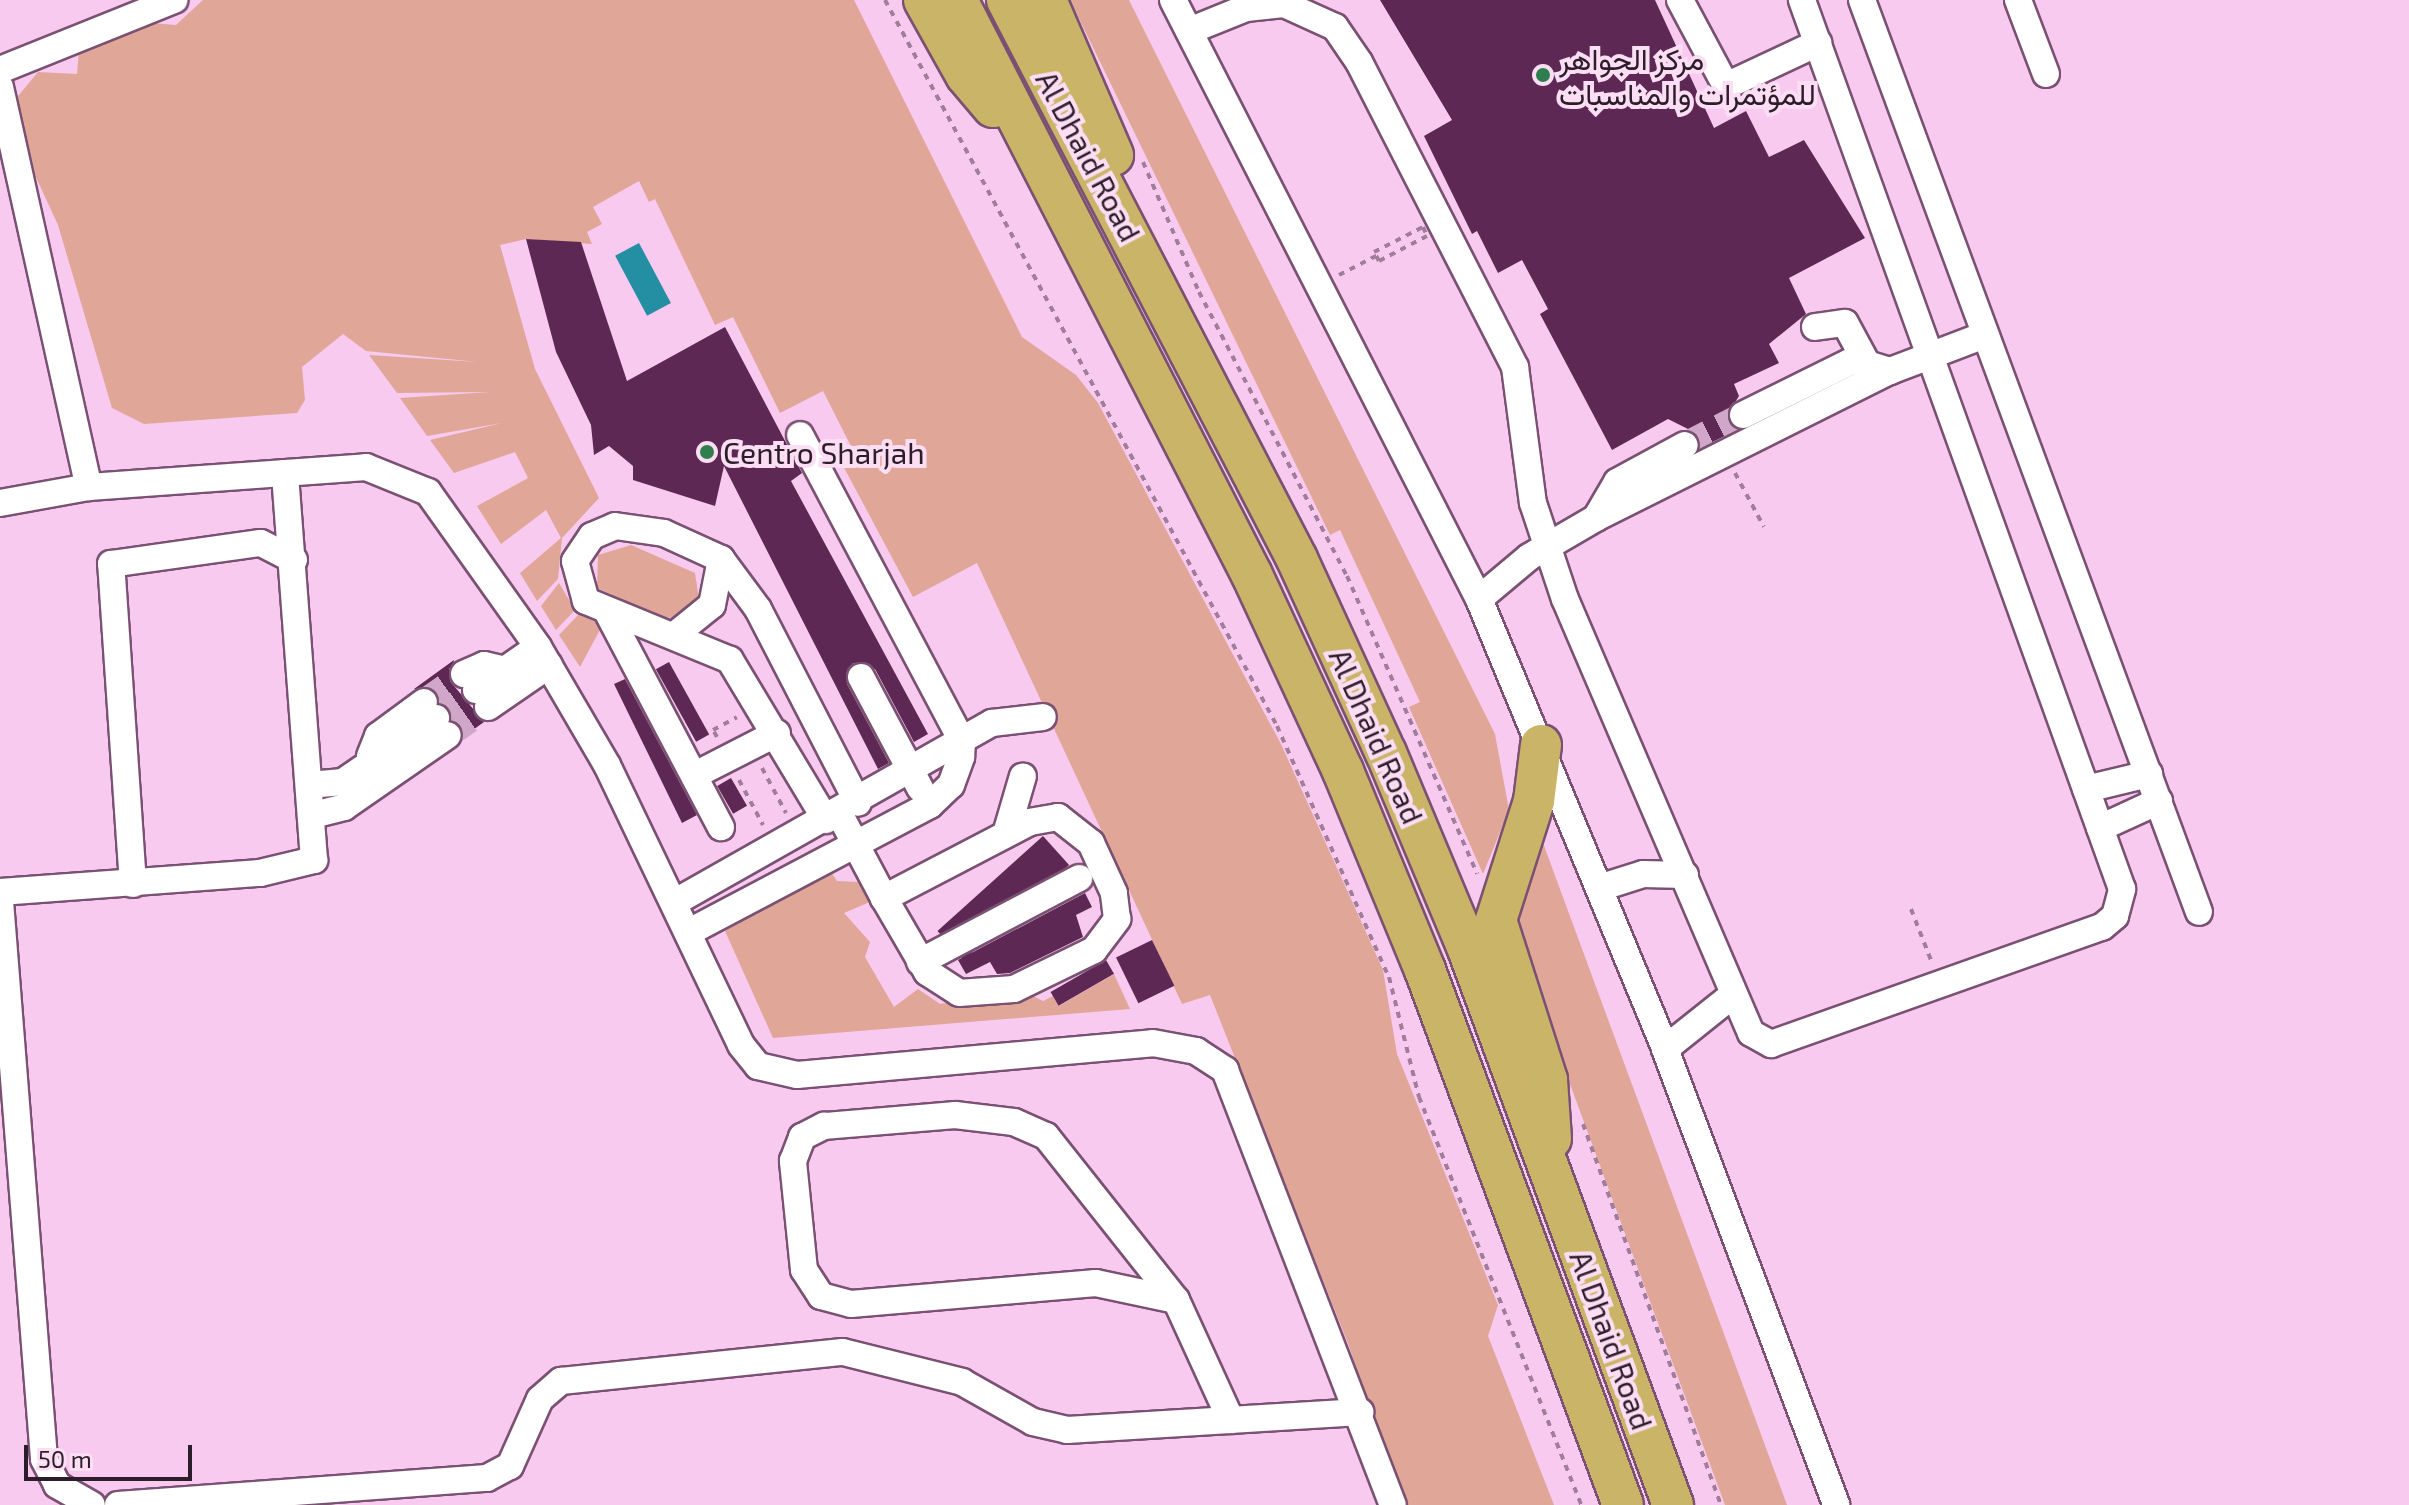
<!DOCTYPE html>
<html>
<head>
<meta charset="utf-8">
<style>
  body { margin:0 }
  #map { position:relative; width:2409px; height:1505px; overflow:hidden; background:#f9caef; font-family:"Exo 2",Vazirmatn,sans-serif }
  div>[style] { position:absolute }
  [style*='--x'] { left:calc(var(--x)*1px); top:calc(var(--y)*1px); width:calc(var(--w)*1px); rotate:calc(var(--a)*1deg) }
  .green>* { inset:0; background:#e0a698 }
  .water>* { inset:0; background:#248ea3; transform-origin:0 0 }
  .building>* { inset:0; background:#5d2954; transform-origin:0 0 }
  .minor-tunnel>* { height:26px; margin-top:-13px; transform-origin:0; background:repeating-linear-gradient(90deg,#d0a7c8 0 26px,transparent 0 39px) }
  .path>* { height:4px; margin-top:-2px; transform-origin:0; background:repeating-linear-gradient(90deg,#a07e99 0 6px,transparent 0 12px) }
  .roads { filter:drop-shadow(2px 0 #7a5172) drop-shadow(-2px 0 #7a5172) drop-shadow(0 2px #7a5172) drop-shadow(0 -2px #7a5172) }
  .minor>* { height:26px; margin:-13px; padding:0 13px; transform-origin:13px; border-radius:13px; background:#fff }
  .highway>* { height:40px; margin:-20px; padding:0 20px; transform-origin:20px; border-radius:20px; background:#cab467 }
  .dots>* { width:22px; height:22px; translate:-50% -50%; box-sizing:border-box; border:4px solid #fbdef4; border-radius:50% }
  span { translate:-50% -50%; white-space:nowrap; text-align:center; line-height:1.15; -webkit-text-stroke:8px #fbdef4; paint-order:stroke }
  .poi-label { font-size:30px; color:#2d1c2a }
  .left { translate:0 -50%; text-align:left }
  .street-label { font-size:30px; color:#2d1c2a }
  .scale { position:absolute; left:24px; top:1445px; width:168px; height:36px; box-sizing:border-box; border:4px solid #2d1c2a; border-top:0; padding-left:10px; font-size:24px; line-height:28px; white-space:nowrap; color:#2d1c2a; -webkit-text-stroke:6px #fbdef4; paint-order:stroke }
</style>
</head>
<body>
<div id="map">
  <div class="green">
    <div style="clip-path:polygon(203px 0,854px 0,1022px 337px,1076px 375px,1098px 403px,1281px 744px,1383px 970px,1397px 1054px,1498px 1305px,1488px 1336px,1554px 1505px,1402px 1505px,1349px 1346px,1210px 995px,1182px 1004px,977px 563px,913px 597px,841px 462px,855px 454px,823px 391px,780px 413px,733px 317px,715px 325px,655px 199px,649px 202px,639px 181px,593px 207px,602px 224px,587px 232px,592px 244px,526px 239px,500px 245px,535px 369px,599px 498px,562px 538px,558px 579px,537px 601px,520px 573px,561px 538px,546px 510px,501px 544px,477px 506px,528px 478px,515px 452px,454px 473px,430px 440px,502px 423px,427px 436px,400px 398px,490px 392px,397px 393px,369px 355px,478px 362px,366px 351px,343px 334px,302px 367px,305px 400px,297px 413px,144px 424px,112px 408px,58px 225px,17px 136px,14px 101px,38px 72px,77px 74px,79px 50px,139px 22px,176px 25px)"></div>
    <div style="clip-path:polygon(1070px 0,1129px 0,1495px 734px,1509px 810px,1483px 874px,1409px 707px,1420px 702px,1340px 530px,1330px 535px)"></div>
    <div style="clip-path:polygon(631px 545px,695px 573px,699px 600px,681px 617px,664px 618px,597px 588px,598px 555px)"></div>
    <div style="clip-path:polygon(559px 583px,575px 610px,556px 630px,541px 606px)"></div>
    <div style="clip-path:polygon(580px 613px,602px 626px,580px 667px,559px 635px)"></div>
    <div style="clip-path:polygon(1543px 843px,1787px 1505px,1725px 1505px,1521px 951px,1516px 920px)"></div>
    <div style="clip-path:polygon(829px 869px,837px 881px,858px 882px,872px 901px,844px 913px,870px 942px,865px 957px,894px 1007px,918px 989px,940px 1004px,1023px 991px,1043px 1001px,1053px 996px,1059px 1006px,1114px 974px,1130px 1009px,773px 1038px,725px 931px)"></div>
  </div>
  <div class="water">
    <div style="left:639px;top:243px;width:68px;height:27px;rotate:62deg"></div>
  </div>
  <div class="building">
    <div style="clip-path:polygon(1380px 0,1655px 0,1714px 128px,1746px 111px,1769px 157px,1804px 140px,1865px 238px,1789px 278px,1806px 314px,1769px 344px,1779px 363px,1734px 384px,1739px 396px,1727px 415px,1733px 432px,1700px 448px,1694px 432px,1668px 419px,1612px 450px,1540px 314px,1548px 309px,1522px 260px,1498px 273px,1477px 231px,1472px 234px,1424px 136px,1452px 120px)"></div>
    <div style="clip-path:polygon(526px 239px,581px 242px,627px 381px,725px 327px,802px 473px,791px 481px,928px 734px,914px 742px,875px 669px,853px 663px,847px 684px,889px 763px,878px 769px,724px 466px,715px 506px,633px 480px,633px 466px,609px 446px,594px 455px,591px 425px,556px 352px)"></div>
    <div style="clip-path:polygon(454px 660px,450px 681px,484px 722px,463px 737px,436px 692px,414px 689px)"></div>
    <div style="left:669px;top:662px;width:83px;height:15px;rotate:61deg"></div>
    <div style="clip-path:polygon(625px 679px,697px 815px,682px 823px,614px 684px)"></div>
    <div style="left:731px;top:778px;width:32px;height:16px;rotate:60deg"></div>
    <div style="left:1043px;top:836px;width:39px;height:142px;rotate:48deg"></div>
    <div style="clip-path:polygon(1085px 893px,1092px 907px,1076px 915px,1083px 937px,1010px 973px,997px 974px,990px 962px,966px 974px,958px 960px)"></div>
    <div style="left:1152px;top:940px;width:51px;height:40px;rotate:64deg"></div>
    <div style="left:1106px;top:960px;width:16px;height:64px;rotate:60deg"></div>
  </div>
  <div class="minor-tunnel">
    <div style="--x:1685;--y:445;--w:65;--a:-27.3"></div>
    <div style="--x:424;--y:702;--w:49;--a:-35"></div>
    <div style="--x:436;--y:718;--w:49;--a:-35"></div>
    <div style="--x:448;--y:735;--w:49;--a:-35"></div>
  </div>
  <div class="path">
    <div style="--x:885;--y:0;--w:825;--a:61.63"></div>
    <div style="--x:1277;--y:726;--w:275;--a:66"></div>
    <div style="--x:1389;--y:977;--w:124;--a:76"></div>
    <div style="--x:1419;--y:1097;--w:439;--a:68.3"></div>
    <div style="--x:1143;--y:162;--w:142;--a:66.7"></div>
    <div style="--x:1199;--y:292;--w:320;--a:62.5"></div>
    <div style="--x:1347;--y:576;--w:325;--a:66.4"></div>
    <div style="--x:1423;--y:227;--w:10;--a:66"></div>
    <div style="--x:1427;--y:236;--w:54;--a:152.5"></div>
    <div style="--x:1379;--y:261;--w:10;--a:-119"></div>
    <div style="--x:1374;--y:252;--w:55;--a:-27"></div>
    <div style="--x:1339;--y:275;--w:42;--a:-27.2"></div>
    <div style="--x:1735;--y:473;--w:61;--a:61.8"></div>
    <div style="--x:717;--y:737;--w:8;--a:-120"></div>
    <div style="--x:713;--y:730;--w:27;--a:-28"></div>
    <div style="--x:762;--y:768;--w:51;--a:61.9"></div>
    <div style="--x:739;--y:780;--w:51;--a:61.9"></div>
    <div style="--x:1911;--y:909;--w:58;--a:68.7"></div>
    <div style="--x:1583;--y:1124;--w:405;--a:70.1"></div>
  </div>
  <div class="roads">
    <div class="minor">
      <div style="--x:1173;--y:0;--w:673;--a:62.94"></div>
      <div style="--x:1479;--y:599;--w:487;--a:67.5"></div>
      <div style="--x:1665;--y:1049;--w:487;--a:69.4"></div>
      <div style="--x:1680;--y:0;--w:98;--a:61.9"></div>
      <div style="--x:1726;--y:86;--w:102;--a:-25.1"></div>
      <div style="--x:1862;--y:0;--w:972;--a:69.72"></div>
      <div style="--x:2018;--y:0;--w:79;--a:69.3"></div>
      <div style="--x:1189;--y:31;--w:61;--a:-22"></div>
      <div style="--x:1246;--y:8;--w:38;--a:-6"></div>
      <div style="--x:1284;--y:4;--w:56;--a:24.3"></div>
      <div style="--x:1335;--y:27;--w:42;--a:55.6"></div>
      <div style="--x:1359;--y:62;--w:343;--a:62.9"></div>
      <div style="--x:1515;--y:367;--w:137;--a:82.5"></div>
      <div style="--x:1533;--y:503;--w:101;--a:71.6"></div>
      <div style="--x:1565;--y:599;--w:472;--a:66.8"></div>
      <div style="--x:1751;--y:1033;--w:23;--a:29"></div>
      <div style="--x:1771;--y:1044;--w:351;--a:-19.5"></div>
      <div style="--x:2102;--y:927;--w:17;--a:-40"></div>
      <div style="--x:2115;--y:916;--w:28;--a:-75"></div>
      <div style="--x:2122;--y:889;--w:945;--a:-109.8"></div>
      <div style="--x:0;--y:70;--w:188;--a:-21.9"></div>
      <div style="--x:0;--y:87;--w:410;--a:77.5"></div>
      <div style="--x:1815;--y:327;--w:30;--a:-8"></div>
      <div style="--x:1845;--y:323;--w:42;--a:61.6"></div>
      <div style="--x:1743;--y:415;--w:124;--a:-26.4"></div>
      <div style="--x:1854;--y:360;--w:38;--a:17"></div>
      <div style="--x:0;--y:503;--w:90;--a:-10.2"></div>
      <div style="--x:89;--y:487;--w:278;--a:-4.1"></div>
      <div style="--x:366;--y:467;--w:67;--a:22"></div>
      <div style="--x:428;--y:492;--w:190;--a:54.6"></div>
      <div style="--x:538;--y:647;--w:137;--a:59.7"></div>
      <div style="--x:607;--y:765;--w:310;--a:64.4"></div>
      <div style="--x:741;--y:1045;--w:27;--a:51"></div>
      <div style="--x:758;--y:1066;--w:40;--a:13"></div>
      <div style="--x:797;--y:1075;--w:357;--a:-5.1"></div>
      <div style="--x:1153;--y:1043;--w:44;--a:10.5"></div>
      <div style="--x:1196;--y:1051;--w:35;--a:33"></div>
      <div style="--x:1225;--y:1070;--w:466;--a:68.9"></div>
      <div style="--x:1596;--y:518;--w:42;--a:-59.7"></div>
      <div style="--x:1617;--y:482;--w:77;--a:-28.6"></div>
      <div style="--x:1479;--y:599;--w:65;--a:-40"></div>
      <div style="--x:1529;--y:557;--w:78;--a:-30.2"></div>
      <div style="--x:1596;--y:518;--w:329;--a:-26.6"></div>
      <div style="--x:1890;--y:371;--w:102;--a:-20.8"></div>
      <div style="--x:609;--y:615;--w:240;--a:62.2"></div>
      <div style="--x:676;--y:634;--w:46;--a:-38.9"></div>
      <div style="--x:712;--y:605;--w:47;--a:-78.9"></div>
      <div style="--x:464;--y:674;--w:22;--a:-24"></div>
      <div style="--x:484;--y:665;--w:23;--a:13"></div>
      <div style="--x:861;--y:677;--w:126;--a:62"></div>
      <div style="--x:476;--y:690;--w:75;--a:-34.7"></div>
      <div style="--x:488;--y:707;--w:74;--a:-34.5"></div>
      <div style="--x:370;--y:756;--w:22;--a:-68"></div>
      <div style="--x:378;--y:736;--w:57;--a:-36.5"></div>
      <div style="--x:695;--y:775;--w:92;--a:-27.1"></div>
      <div style="--x:309;--y:785;--w:34;--a:-5"></div>
      <div style="--x:343;--y:782;--w:113;--a:-34.5"></div>
      <div style="--x:2086;--y:789;--w:65;--a:-13.4"></div>
      <div style="--x:839;--y:813;--w:96;--a:62.1"></div>
      <div style="--x:884;--y:898;--w:86;--a:59.8"></div>
      <div style="--x:927;--y:972;--w:38;--a:33"></div>
      <div style="--x:959;--y:993;--w:55;--a:-4.2"></div>
      <div style="--x:1014;--y:989;--w:89;--a:-26"></div>
      <div style="--x:1094;--y:950;--w:39;--a:-53"></div>
      <div style="--x:1117;--y:919;--w:26;--a:-97"></div>
      <div style="--x:1114;--y:893;--w:55;--a:-114.7"></div>
      <div style="--x:1091;--y:843;--w:42;--a:-141.8"></div>
      <div style="--x:1058;--y:817;--w:28;--a:170"></div>
      <div style="--x:1030;--y:822;--w:165;--a:152.5"></div>
      <div style="--x:313;--y:815;--w:32;--a:-14"></div>
      <div style="--x:344;--y:807;--w:126;--a:-34.7"></div>
      <div style="--x:826;--y:820;--w:187;--a:-121"></div>
      <div style="--x:730;--y:660;--w:156;--a:-157.7"></div>
      <div style="--x:586;--y:601;--w:41;--a:-105.4"></div>
      <div style="--x:575;--y:561;--w:30;--a:-56"></div>
      <div style="--x:592;--y:536;--w:25;--a:-23"></div>
      <div style="--x:615;--y:526;--w:49;--a:8.1"></div>
      <div style="--x:664;--y:533;--w:63;--a:24.5"></div>
      <div style="--x:721;--y:559;--w:62;--a:53.5"></div>
      <div style="--x:758;--y:609;--w:218;--a:62.7"></div>
      <div style="--x:2100;--y:828;--w:65;--a:-24.6"></div>
      <div style="--x:1006;--y:834;--w:60;--a:-73.7"></div>
      <div style="--x:133;--y:884;--w:321;--a:-93.9"></div>
      <div style="--x:111;--y:564;--w:151;--a:-8"></div>
      <div style="--x:261;--y:543;--w:37;--a:27"></div>
      <div style="--x:1599;--y:888;--w:46;--a:-17.7"></div>
      <div style="--x:1643;--y:874;--w:42;--a:1.4"></div>
      <div style="--x:0;--y:892;--w:261;--a:-4.2"></div>
      <div style="--x:260;--y:873;--w:56;--a:-13.5"></div>
      <div style="--x:314;--y:860;--w:388;--a:-94.3"></div>
      <div style="--x:0;--y:901;--w:560;--a:85.49"></div>
      <div style="--x:44;--y:1459;--w:29;--a:63"></div>
      <div style="--x:57;--y:1485;--w:40;--a:29.7"></div>
      <div style="--x:677;--y:901;--w:362;--a:-29.5"></div>
      <div style="--x:992;--y:723;--w:51;--a:-6.7"></div>
      <div style="--x:691;--y:931;--w:270;--a:-27.8"></div>
      <div style="--x:930;--y:805;--w:29;--a:-44"></div>
      <div style="--x:951;--y:785;--w:30;--a:-70"></div>
      <div style="--x:961;--y:757;--w:16;--a:-86"></div>
      <div style="--x:962;--y:741;--w:346;--a:-117.9"></div>
      <div style="--x:920;--y:962;--w:180;--a:-27.8"></div>
      <div style="--x:1665;--y:1049;--w:88;--a:-38.6"></div>
      <div style="--x:955;--y:1115;--w:59;--a:6.8"></div>
      <div style="--x:1014;--y:1122;--w:35;--a:24"></div>
      <div style="--x:1046;--y:1136;--w:209;--a:51.6"></div>
      <div style="--x:1176;--y:1300;--w:82;--a:-168"></div>
      <div style="--x:1096;--y:1283;--w:246;--a:175.1"></div>
      <div style="--x:851;--y:1304;--w:31;--a:-165"></div>
      <div style="--x:821;--y:1296;--w:31;--a:-123"></div>
      <div style="--x:804;--y:1270;--w:110;--a:-95.8"></div>
      <div style="--x:793;--y:1161;--w:26;--a:-69"></div>
      <div style="--x:802;--y:1137;--w:25;--a:-27"></div>
      <div style="--x:824;--y:1126;--w:131;--a:-4.8"></div>
      <div style="--x:1176;--y:1300;--w:132;--a:65.4"></div>
      <div style="--x:118;--y:1505;--w:370;--a:-4.2"></div>
      <div style="--x:487;--y:1478;--w:26;--a:-28"></div>
      <div style="--x:510;--y:1466;--w:73;--a:-65.9"></div>
      <div style="--x:540;--y:1399;--w:28;--a:-41"></div>
      <div style="--x:561;--y:1381;--w:283;--a:-5.9"></div>
      <div style="--x:843;--y:1352;--w:123;--a:14.1"></div>
      <div style="--x:962;--y:1382;--w:81;--a:29.4"></div>
      <div style="--x:1033;--y:1422;--w:35;--a:13"></div>
      <div style="--x:1067;--y:1430;--w:294;--a:-3.5"></div>
    </div>
    <div class="highway">
      <div style="--x:924;--y:0;--w:86;--a:60.8"></div>
      <div style="--x:966;--y:75;--w:42;--a:49.8"></div>
      <div style="--x:957;--y:0;--w:646;--a:62.84"></div>
      <div style="--x:1252;--y:575;--w:216;--a:65.1"></div>
      <div style="--x:1343;--y:771;--w:215;--a:67.6"></div>
      <div style="--x:1425;--y:970;--w:570;--a:69.69"></div>
      <div style="--x:1007;--y:0;--w:630;--a:62.58"></div>
      <div style="--x:1297;--y:559;--w:213;--a:65.4"></div>
      <div style="--x:1386;--y:753;--w:212;--a:67.3"></div>
      <div style="--x:1468;--y:949;--w:593;--a:69.76"></div>
      <div style="--x:1046;--y:0;--w:169;--a:66.6"></div>
      <div style="--x:1541;--y:745;--w:56;--a:97.1"></div>
      <div style="--x:1534;--y:801;--w:125;--a:107.7"></div>
      <div style="--x:1496;--y:920;--w:168;--a:72.3"></div>
      <div style="--x:1547;--y:1080;--w:59;--a:86.1"></div>
    </div>
  </div>
  <div class="dots">
    <div style="left:1543px;top:75px;background:#2f7e4e"></div>
    <div style="left:707px;top:452px;background:#2f7e4e"></div>
  </div>
  <div class="poi-label">
    <span class="left" style="left:1559px;top:75px">مركز الجواهر<br>للمؤتمرات والمناسبات</span>
    <span class="left" style="left:723px;top:452px">Centro Sharjah</span>
  </div>
  <div class="street-label">
    <span style="left:1089px;top:156px;rotate:62deg">Al Dhaid Road</span>
    <span style="left:1377px;top:736px;rotate:66deg">Al Dhaid Road</span>
    <span style="left:1612px;top:1340px;rotate:70deg">Al Dhaid Road</span>
  </div>
  <div class="scale">50 m</div>
</div>
</body>
</html>
